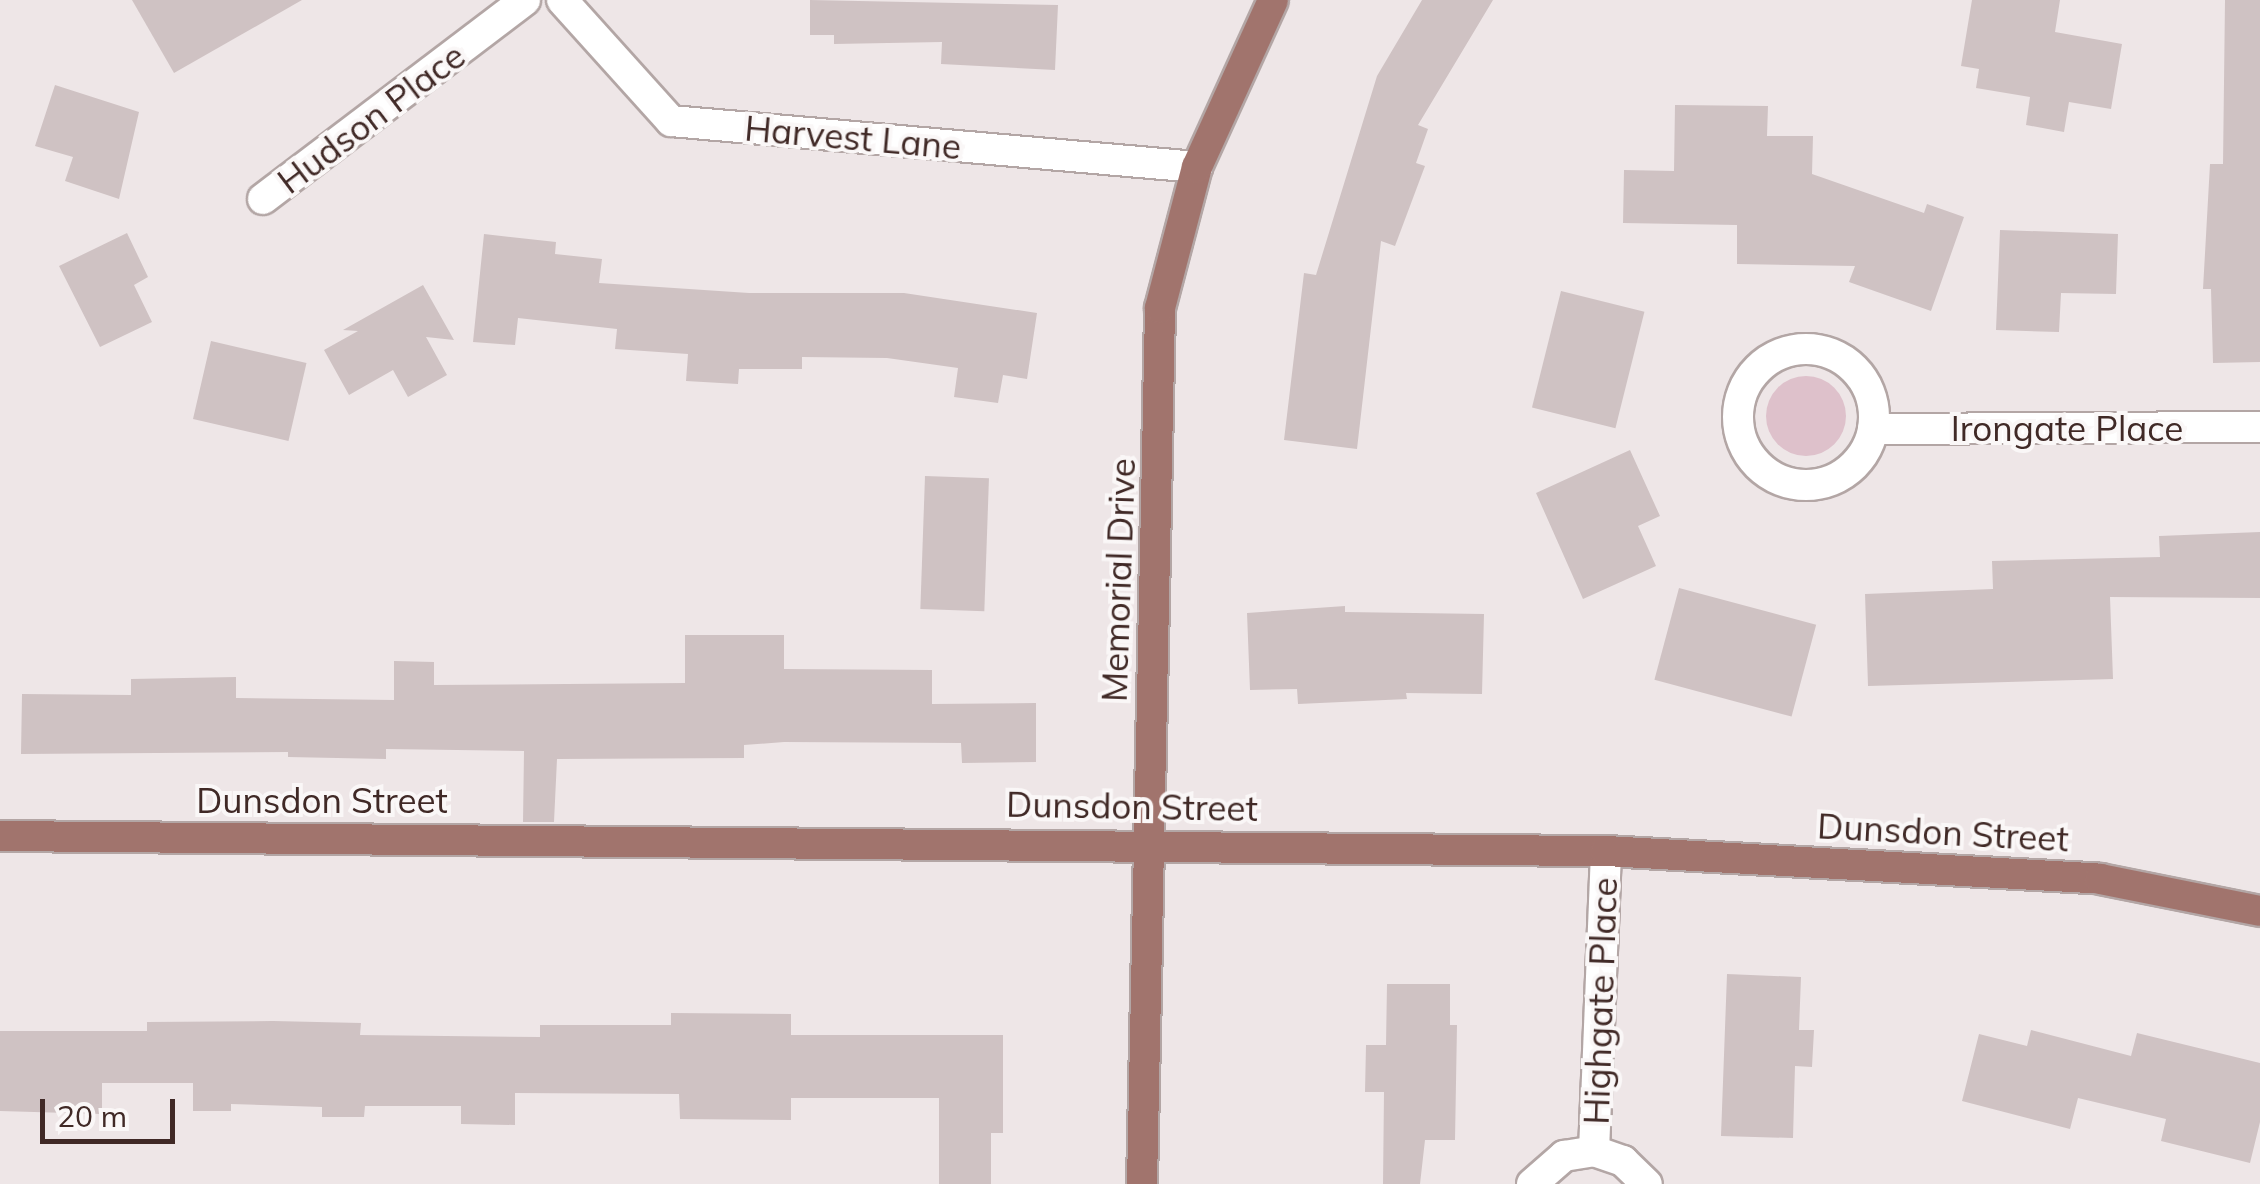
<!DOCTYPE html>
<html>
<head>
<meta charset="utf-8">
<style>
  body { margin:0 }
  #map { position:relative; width:2260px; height:1184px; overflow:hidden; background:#eee6e7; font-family:Mulish,sans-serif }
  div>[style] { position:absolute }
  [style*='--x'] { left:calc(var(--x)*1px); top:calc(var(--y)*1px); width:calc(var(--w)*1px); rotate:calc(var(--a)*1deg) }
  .green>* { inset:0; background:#dec1cb }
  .round { border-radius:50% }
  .building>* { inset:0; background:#cfc2c3; transform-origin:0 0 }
  .roads { filter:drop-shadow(2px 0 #b3a6a5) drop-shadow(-2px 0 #b3a6a5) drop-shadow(0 2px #b3a6a5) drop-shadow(0 -2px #b3a6a5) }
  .minor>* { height:30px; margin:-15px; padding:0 15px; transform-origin:15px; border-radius:15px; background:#fff }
  .minor>.ring { margin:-15px; padding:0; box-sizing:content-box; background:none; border:30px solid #fff; border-radius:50% }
  .major>* { height:30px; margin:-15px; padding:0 15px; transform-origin:15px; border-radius:15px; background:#a1746d }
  span { translate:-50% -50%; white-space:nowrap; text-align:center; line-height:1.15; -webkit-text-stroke:8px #faf7f7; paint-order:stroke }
  .street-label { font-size:35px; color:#402926 }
  .scale { position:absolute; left:40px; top:1099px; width:135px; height:45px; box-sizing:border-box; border:5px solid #402926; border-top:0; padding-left:12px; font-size:30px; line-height:35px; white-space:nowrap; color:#402926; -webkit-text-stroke:8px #faf7f7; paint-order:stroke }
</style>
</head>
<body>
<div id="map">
  <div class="green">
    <div class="round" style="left:1766px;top:376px;width:80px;height:80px"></div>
  </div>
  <div class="building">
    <div style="clip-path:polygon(132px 0,302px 0,174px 73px)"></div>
    <div style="clip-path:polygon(810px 0,1058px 5px,1055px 70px,941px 64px,942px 42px,834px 44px,834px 35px,810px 35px)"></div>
    <div style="clip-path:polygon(1422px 0,1493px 0,1418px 125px,1428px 129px,1416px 163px,1425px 166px,1395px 246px,1381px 241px,1357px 449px,1284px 440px,1304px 273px,1316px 275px,1377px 76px)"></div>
    <div style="clip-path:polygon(1972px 0,2060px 0,2055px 32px,2122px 44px,2111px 109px,2069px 102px,2064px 132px,2026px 125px,2030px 97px,1976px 88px,1979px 69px,1961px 66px)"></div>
    <div style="clip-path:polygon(2225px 0,2260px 0,2260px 362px,2213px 363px,2211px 289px,2203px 289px,2210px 164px,2223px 164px)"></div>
    <div style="clip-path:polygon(55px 85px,139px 112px,119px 199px,65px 181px,73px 157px,35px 146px)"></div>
    <div style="clip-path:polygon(1675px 105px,1768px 106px,1767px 136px,1813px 136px,1812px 174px,1924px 213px,1927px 204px,1964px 217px,1931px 311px,1849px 282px,1855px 266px,1737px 264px,1737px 225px,1623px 223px,1624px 170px,1674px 171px)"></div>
    <div style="clip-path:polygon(2000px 230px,2118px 234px,2116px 294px,2061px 293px,2059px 332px,1996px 330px)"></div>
    <div style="clip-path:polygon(127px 233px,148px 277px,134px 285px,152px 322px,100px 347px,59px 266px)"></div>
    <div style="clip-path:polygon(484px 234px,556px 242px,555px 254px,602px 259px,599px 283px,749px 293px,904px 293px,1037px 313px,1027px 379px,1003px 375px,998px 403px,954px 397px,958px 368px,887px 358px,802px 357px,802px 369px,739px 369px,738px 384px,686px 381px,688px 354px,615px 349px,617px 329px,518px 318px,515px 345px,473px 342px)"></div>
    <div style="clip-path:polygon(423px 285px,454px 340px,426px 337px,447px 375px,408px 397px,393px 370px,349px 395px,324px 350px,358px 331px,343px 330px)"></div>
    <div style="left:1561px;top:291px;width:86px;height:120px;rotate:14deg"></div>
    <div style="left:211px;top:341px;width:98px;height:80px;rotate:13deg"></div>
    <div style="clip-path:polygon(1630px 450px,1660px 516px,1638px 526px,1656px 566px,1583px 599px,1536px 493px)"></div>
    <div style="left:925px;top:476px;width:64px;height:133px;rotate:2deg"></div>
    <div style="clip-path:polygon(2260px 532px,2260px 598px,2110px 597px,2113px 679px,1868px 686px,1865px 594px,1993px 589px,1992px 561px,2160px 557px,2159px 536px)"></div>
    <div style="left:1679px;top:588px;width:142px;height:95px;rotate:15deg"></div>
    <div style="clip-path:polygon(1345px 606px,1345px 612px,1484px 614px,1482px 694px,1406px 693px,1407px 699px,1298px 704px,1297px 689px,1250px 690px,1247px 613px)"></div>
    <div style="clip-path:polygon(685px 635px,784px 635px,784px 669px,932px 670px,932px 704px,1036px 703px,1036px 762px,962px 763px,961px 743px,784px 742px,744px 745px,744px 758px,557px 759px,554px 822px,523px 822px,524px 751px,386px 749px,386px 759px,288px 757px,288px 752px,21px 754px,22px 694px,131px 695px,131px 679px,236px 677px,236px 698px,394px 700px,394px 661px,434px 662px,434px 685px,685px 683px)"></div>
    <div style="clip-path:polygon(1727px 974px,1801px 977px,1799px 1030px,1814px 1030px,1812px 1067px,1795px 1066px,1793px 1138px,1721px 1136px)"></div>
    <div style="clip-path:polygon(1387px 984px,1450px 984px,1450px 1025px,1457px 1025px,1455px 1140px,1425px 1140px,1420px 1184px,1383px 1184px,1384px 1092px,1365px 1092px,1366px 1045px,1386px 1045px)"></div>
    <div style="clip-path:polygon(671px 1013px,791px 1014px,791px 1035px,1003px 1035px,1003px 1133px,991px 1133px,991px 1184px,939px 1184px,939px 1098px,791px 1098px,791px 1120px,680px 1119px,679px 1094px,515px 1093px,515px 1125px,461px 1124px,461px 1106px,365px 1106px,364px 1117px,322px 1117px,322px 1107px,231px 1104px,231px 1111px,193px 1111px,193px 1083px,102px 1083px,102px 1114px,0 1111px,0 1031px,147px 1031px,147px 1022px,273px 1021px,361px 1023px,360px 1035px,540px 1037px,540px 1025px,671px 1025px)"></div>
    <div style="clip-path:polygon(2031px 1030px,2131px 1056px,2137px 1033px,2260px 1063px,2260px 1122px,2250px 1163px,2161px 1141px,2166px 1119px,2078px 1098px,2070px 1129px,1962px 1101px,1979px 1034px,2027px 1046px)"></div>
  </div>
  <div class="roads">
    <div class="minor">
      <div style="--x:562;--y:0;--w:163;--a:48"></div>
      <div style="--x:671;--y:121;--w:528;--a:5"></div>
      <div style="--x:263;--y:199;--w:329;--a:-37.2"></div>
      <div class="ring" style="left:1738px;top:349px;width:106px;height:106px"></div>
      <div style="--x:1873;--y:429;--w:387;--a:-0.3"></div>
      <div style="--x:1594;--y:1151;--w:300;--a:-87.7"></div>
      <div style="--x:1532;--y:1184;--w:43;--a:-41.2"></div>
      <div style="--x:1564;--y:1156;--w:30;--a:-9"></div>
      <div style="--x:1594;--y:1151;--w:31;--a:19"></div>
      <div style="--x:1623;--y:1161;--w:33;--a:44"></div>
    </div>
    <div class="major">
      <div style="--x:0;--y:836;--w:1606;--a:0.54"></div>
      <div style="--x:1606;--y:851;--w:495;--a:3.2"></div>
      <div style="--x:2100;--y:879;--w:163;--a:11.3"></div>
      <div style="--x:1142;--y:1184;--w:876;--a:-88.82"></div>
      <div style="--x:1160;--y:308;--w:146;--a:-75.3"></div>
      <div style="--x:1197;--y:167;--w:183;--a:-65.5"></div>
    </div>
  </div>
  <div class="street-label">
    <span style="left:371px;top:118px;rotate:-37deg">Hudson Place</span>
    <span style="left:853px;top:137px;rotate:5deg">Harvest Lane</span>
    <span style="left:2067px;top:428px">Irongate Place</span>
    <span style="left:1118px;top:580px;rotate:-88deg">Memorial Drive</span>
    <span style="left:322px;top:800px">Dunsdon Street</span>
    <span style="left:1132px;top:806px;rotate:1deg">Dunsdon Street</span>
    <span style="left:1943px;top:832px;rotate:3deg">Dunsdon Street</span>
    <span style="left:1600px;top:1001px;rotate:-88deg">Highgate Place</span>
  </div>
  <div class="scale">20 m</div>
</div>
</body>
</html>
